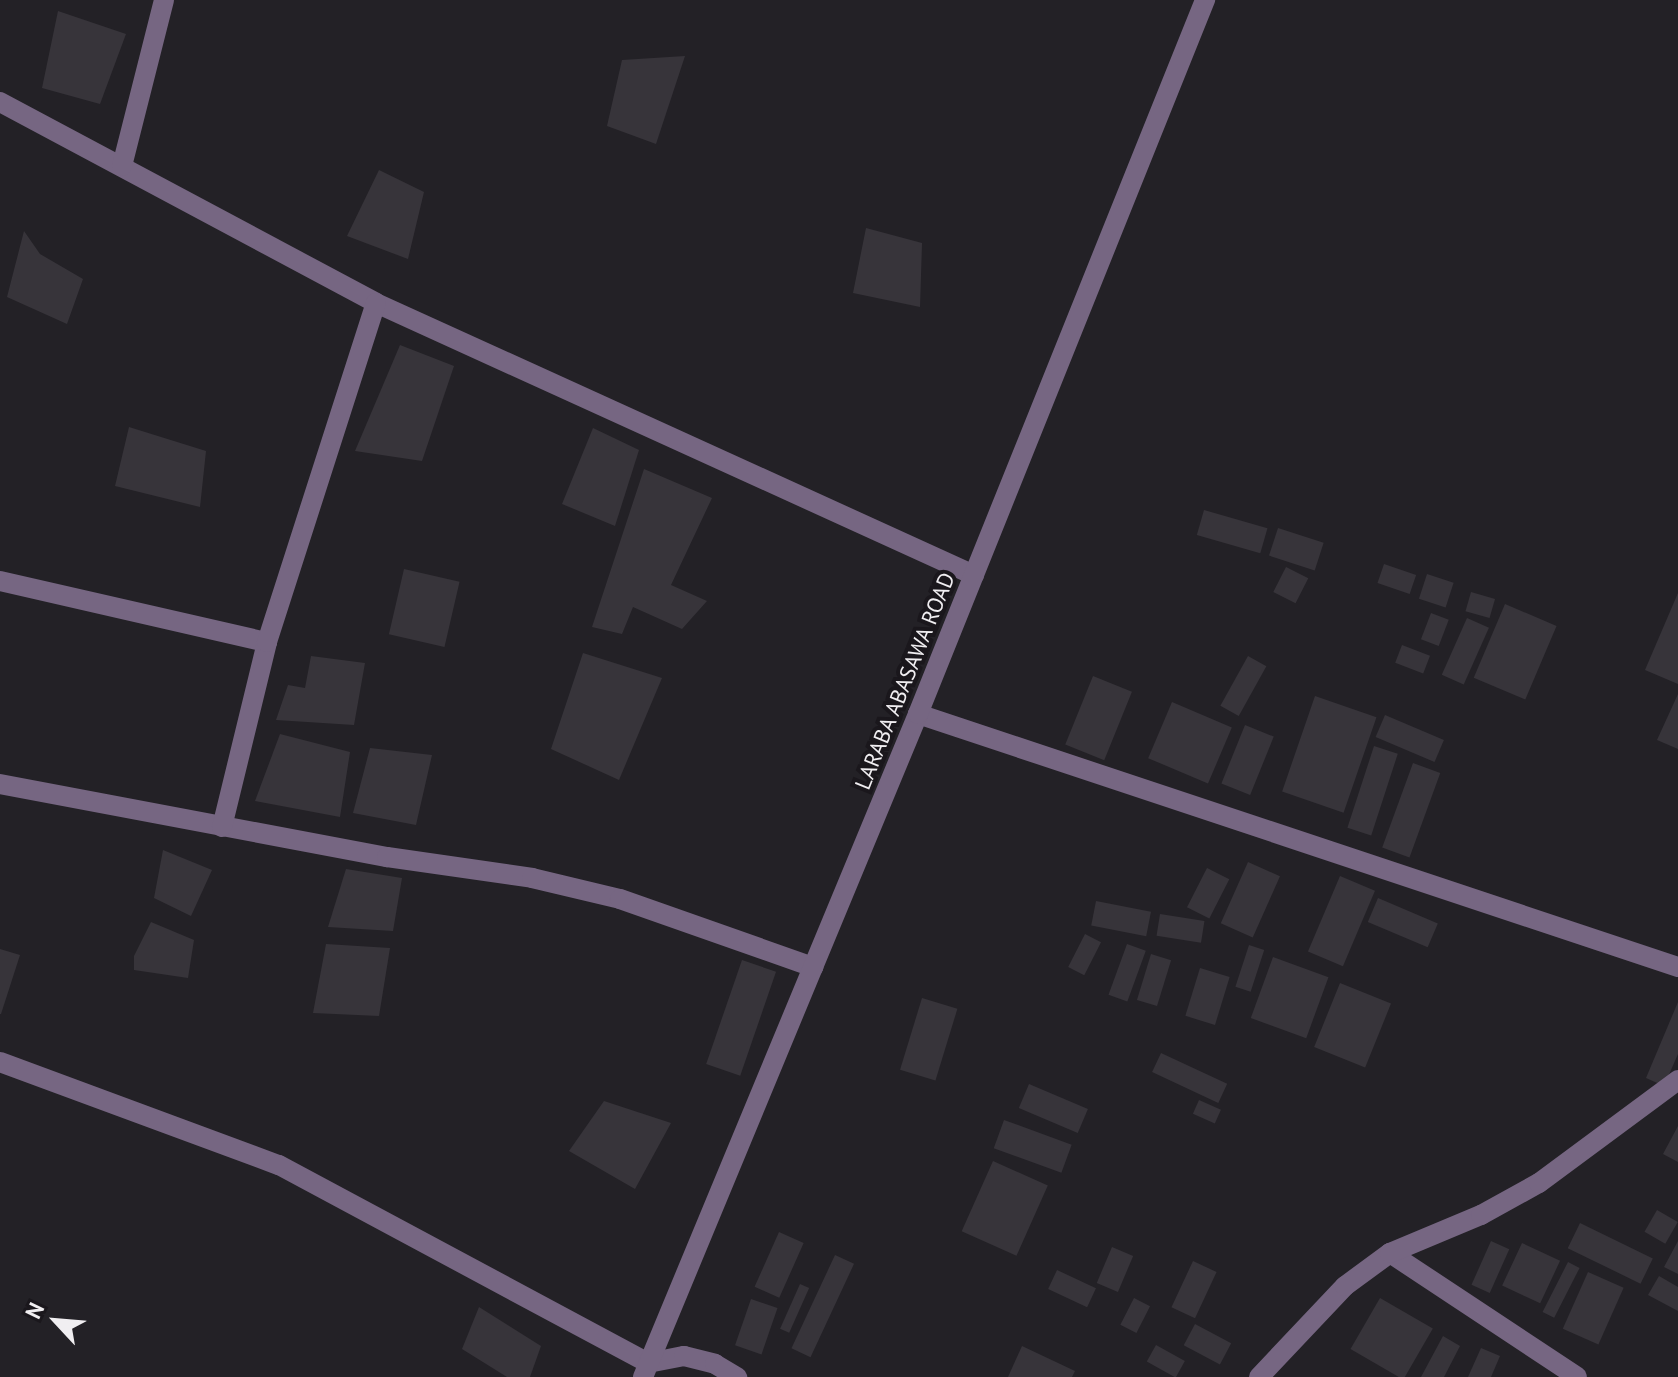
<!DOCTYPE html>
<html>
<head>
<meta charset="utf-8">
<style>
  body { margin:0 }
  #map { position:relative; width:1678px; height:1377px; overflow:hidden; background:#232126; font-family:"PT Sans",sans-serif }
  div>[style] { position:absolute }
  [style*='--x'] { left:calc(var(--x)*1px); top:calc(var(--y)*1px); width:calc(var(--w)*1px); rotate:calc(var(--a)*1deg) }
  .building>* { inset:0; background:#37343a; transform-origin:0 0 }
  .minor>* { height:20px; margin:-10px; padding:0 10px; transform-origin:10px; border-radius:10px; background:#766682 }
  span { translate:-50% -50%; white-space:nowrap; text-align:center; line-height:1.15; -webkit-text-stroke:8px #1a171c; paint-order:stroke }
  .street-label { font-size:22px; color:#f0eef1 }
  .north { position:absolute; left:16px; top:1281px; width:80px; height:80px; -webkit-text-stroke:6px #1a171c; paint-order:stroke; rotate:296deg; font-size:22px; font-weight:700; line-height:32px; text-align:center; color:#f0eef1 }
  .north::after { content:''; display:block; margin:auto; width:28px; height:36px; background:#f0eef1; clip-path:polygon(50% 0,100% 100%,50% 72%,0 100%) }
</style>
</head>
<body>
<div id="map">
  <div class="building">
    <div style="clip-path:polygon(58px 11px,126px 34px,100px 104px,42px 88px)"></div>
    <div style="clip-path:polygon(685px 56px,656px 144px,607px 126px,622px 60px)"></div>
    <div style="clip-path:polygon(379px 170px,424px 192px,408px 259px,347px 236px)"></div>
    <div style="clip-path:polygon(866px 228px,922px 243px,920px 307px,853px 293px)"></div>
    <div style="clip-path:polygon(24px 231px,40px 254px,83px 279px,67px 324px,7px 297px)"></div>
    <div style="clip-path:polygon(400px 345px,454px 366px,422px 461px,355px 451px)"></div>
    <div style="clip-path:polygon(129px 427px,206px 451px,200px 507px,115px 486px)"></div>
    <div style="clip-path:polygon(593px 428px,639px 450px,615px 526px,562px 504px)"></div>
    <div style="clip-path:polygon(644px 469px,712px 498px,671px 585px,707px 601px,682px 629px,633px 607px,622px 634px,592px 627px)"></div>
    <div style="left:1204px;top:510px;width:66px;height:26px;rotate:16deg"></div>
    <div style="left:1278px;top:528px;width:48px;height:29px;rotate:18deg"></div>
    <div style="left:1384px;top:564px;width:34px;height:20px;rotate:19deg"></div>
    <div style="left:1286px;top:567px;width:25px;height:28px;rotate:27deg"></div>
    <div style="left:404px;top:569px;width:57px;height:67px;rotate:13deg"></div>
    <div style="left:1427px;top:574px;width:28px;height:26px;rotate:18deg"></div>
    <div style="left:1471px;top:592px;width:25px;height:20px;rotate:16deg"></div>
    <div style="clip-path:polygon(1678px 593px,1678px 684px,1645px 670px)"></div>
    <div style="left:1505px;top:604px;width:56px;height:80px;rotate:23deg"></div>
    <div style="left:1431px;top:613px;width:19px;height:28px;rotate:21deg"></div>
    <div style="left:1467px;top:618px;width:24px;height:62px;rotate:24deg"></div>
    <div style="left:1402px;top:645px;width:30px;height:19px;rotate:21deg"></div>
    <div style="clip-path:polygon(583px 653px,662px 678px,619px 780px,551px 749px)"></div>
    <div style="clip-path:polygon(311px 656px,365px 663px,354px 725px,276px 720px,288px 685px,305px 688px)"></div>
    <div style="left:1248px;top:656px;width:21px;height:57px;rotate:29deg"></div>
    <div style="left:1093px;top:676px;width:42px;height:74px;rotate:22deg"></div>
    <div style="clip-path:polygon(1678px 694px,1678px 749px,1657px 740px)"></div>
    <div style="left:1315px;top:696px;width:65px;height:101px;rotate:19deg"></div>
    <div style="left:1172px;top:702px;width:65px;height:61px;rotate:23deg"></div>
    <div style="left:1385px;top:715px;width:64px;height:24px;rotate:23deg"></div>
    <div style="left:1245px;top:725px;width:31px;height:63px;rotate:22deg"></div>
    <div style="clip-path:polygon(280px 734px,350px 752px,340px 817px,255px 801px)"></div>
    <div style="left:1374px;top:746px;width:25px;height:86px;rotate:18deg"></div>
    <div style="clip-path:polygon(370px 748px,432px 755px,416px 825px,353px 813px)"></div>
    <div style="left:1413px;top:763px;width:29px;height:90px;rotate:20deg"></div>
    <div style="clip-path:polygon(163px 850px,212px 870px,191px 916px,154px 898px)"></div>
    <div style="left:1248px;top:862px;width:35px;height:67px;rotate:24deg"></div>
    <div style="left:1207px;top:868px;width:25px;height:44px;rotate:27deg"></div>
    <div style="clip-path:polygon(346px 869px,402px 878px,393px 931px,328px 927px)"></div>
    <div style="left:1340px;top:876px;width:38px;height:82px;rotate:23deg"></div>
    <div style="left:1378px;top:898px;width:65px;height:26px;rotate:23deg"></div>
    <div style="left:1096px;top:901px;width:56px;height:25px;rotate:11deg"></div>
    <div style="left:1160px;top:914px;width:45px;height:22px;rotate:9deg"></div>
    <div style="clip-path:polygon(151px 922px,194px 940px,188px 978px,134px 970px,134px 956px)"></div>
    <div style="left:1085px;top:934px;width:18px;height:37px;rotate:27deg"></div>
    <div style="clip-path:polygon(326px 944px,390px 948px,379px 1016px,313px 1013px)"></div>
    <div style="left:1127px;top:944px;width:20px;height:54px;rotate:20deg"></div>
    <div style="left:1249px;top:945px;width:16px;height:44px;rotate:18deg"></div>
    <div style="clip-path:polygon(0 949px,20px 955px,1px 1014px,0 1014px)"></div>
    <div style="left:1151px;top:954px;width:21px;height:48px;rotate:17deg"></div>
    <div style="left:1273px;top:957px;width:59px;height:65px;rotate:20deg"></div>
    <div style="left:742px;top:960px;width:36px;height:110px;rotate:19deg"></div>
    <div style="left:1200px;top:968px;width:31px;height:50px;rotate:17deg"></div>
    <div style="left:1340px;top:983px;width:55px;height:69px;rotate:22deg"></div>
    <div style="left:922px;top:998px;width:37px;height:75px;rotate:17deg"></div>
    <div style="clip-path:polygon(1678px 1002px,1678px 1054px,1664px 1086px,1646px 1078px)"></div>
    <div style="left:1161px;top:1053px;width:73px;height:21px;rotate:25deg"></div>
    <div style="left:1029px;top:1084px;width:64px;height:26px;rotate:23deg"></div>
    <div style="left:1199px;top:1100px;width:24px;height:15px;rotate:24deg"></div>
    <div style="clip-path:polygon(604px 1101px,671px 1123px,635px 1189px,569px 1151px)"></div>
    <div style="left:1004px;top:1120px;width:72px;height:30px;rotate:20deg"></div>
    <div style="clip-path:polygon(1678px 1126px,1678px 1162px,1663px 1154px)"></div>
    <div style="left:993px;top:1161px;width:60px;height:77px;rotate:24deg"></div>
    <div style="left:1657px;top:1210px;width:24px;height:25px;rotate:30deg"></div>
    <div style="left:1580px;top:1223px;width:81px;height:28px;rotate:26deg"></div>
    <div style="left:779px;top:1232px;width:27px;height:60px;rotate:24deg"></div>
    <div style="left:1491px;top:1241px;width:20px;height:48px;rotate:24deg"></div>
    <div style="clip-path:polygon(1678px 1241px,1678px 1274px,1664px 1267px)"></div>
    <div style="left:1522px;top:1243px;width:42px;height:47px;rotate:25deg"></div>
    <div style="left:1112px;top:1247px;width:23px;height:39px;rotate:23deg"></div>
    <div style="left:835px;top:1255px;width:21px;height:103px;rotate:25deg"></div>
    <div style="left:1193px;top:1261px;width:26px;height:51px;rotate:25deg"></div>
    <div style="left:1568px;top:1262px;width:13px;height:56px;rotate:27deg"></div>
    <div style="left:1057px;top:1270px;width:43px;height:21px;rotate:25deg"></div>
    <div style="left:1588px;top:1272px;width:39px;height:62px;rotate:24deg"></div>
    <div style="clip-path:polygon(1659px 1276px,1678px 1287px,1678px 1311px,1648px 1295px)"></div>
    <div style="left:800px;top:1284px;width:10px;height:49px;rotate:24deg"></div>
    <div style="left:1134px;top:1298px;width:18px;height:30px;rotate:27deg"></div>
    <div style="left:1380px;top:1298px;width:61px;height:59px;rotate:30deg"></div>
    <div style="left:751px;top:1299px;width:28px;height:49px;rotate:19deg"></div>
    <div style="clip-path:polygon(479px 1307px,541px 1346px,530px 1377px,507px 1377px,462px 1349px)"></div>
    <div style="left:1195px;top:1324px;width:41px;height:24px;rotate:28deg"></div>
    <div style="clip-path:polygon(1443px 1336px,1460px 1346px,1444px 1377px,1421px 1377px)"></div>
    <div style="left:1156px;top:1345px;width:33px;height:19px;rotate:29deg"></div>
    <div style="clip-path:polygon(1022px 1346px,1075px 1371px,1072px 1377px,1008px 1377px)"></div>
    <div style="clip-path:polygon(1481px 1348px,1500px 1356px,1491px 1377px,1468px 1377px)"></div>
  </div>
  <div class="minor">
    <div style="--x:0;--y:102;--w:426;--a:28.1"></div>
    <div style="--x:376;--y:303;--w:657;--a:24.46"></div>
    <div style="--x:122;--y:166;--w:171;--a:-75.8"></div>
    <div style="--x:0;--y:581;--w:274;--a:12.9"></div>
    <div style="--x:918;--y:714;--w:801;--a:18.41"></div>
    <div style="--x:0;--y:784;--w:394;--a:10.7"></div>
    <div style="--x:387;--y:857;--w:147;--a:8.2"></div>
    <div style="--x:532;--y:878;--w:90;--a:13.4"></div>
    <div style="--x:620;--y:899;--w:205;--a:19.4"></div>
    <div style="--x:222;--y:827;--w:190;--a:-76.3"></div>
    <div style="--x:267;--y:642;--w:356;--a:-72.2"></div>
    <div style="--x:0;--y:1062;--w:297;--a:20.3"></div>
    <div style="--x:279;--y:1165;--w:419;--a:28.2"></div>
    <div style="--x:648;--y:1363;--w:37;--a:-11"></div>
    <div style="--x:684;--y:1356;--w:32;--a:14"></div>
    <div style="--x:715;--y:1364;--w:26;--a:31"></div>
    <div style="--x:1390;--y:1253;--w:224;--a:33.5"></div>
    <div style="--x:643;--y:1377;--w:718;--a:-67.47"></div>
    <div style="--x:918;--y:714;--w:770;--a:-68.1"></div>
    <div style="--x:1259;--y:1377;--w:125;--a:-46.6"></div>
    <div style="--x:1345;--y:1286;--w:56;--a:-36.3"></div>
    <div style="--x:1390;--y:1253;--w:99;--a:-22.7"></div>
    <div style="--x:1481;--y:1215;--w:66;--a:-28.9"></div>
    <div style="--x:1539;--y:1183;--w:173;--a:-36.5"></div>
  </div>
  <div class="street-label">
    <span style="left:905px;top:681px;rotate:-68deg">LARABA ABASAWA ROAD</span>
  </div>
  <div class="north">N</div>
</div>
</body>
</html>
